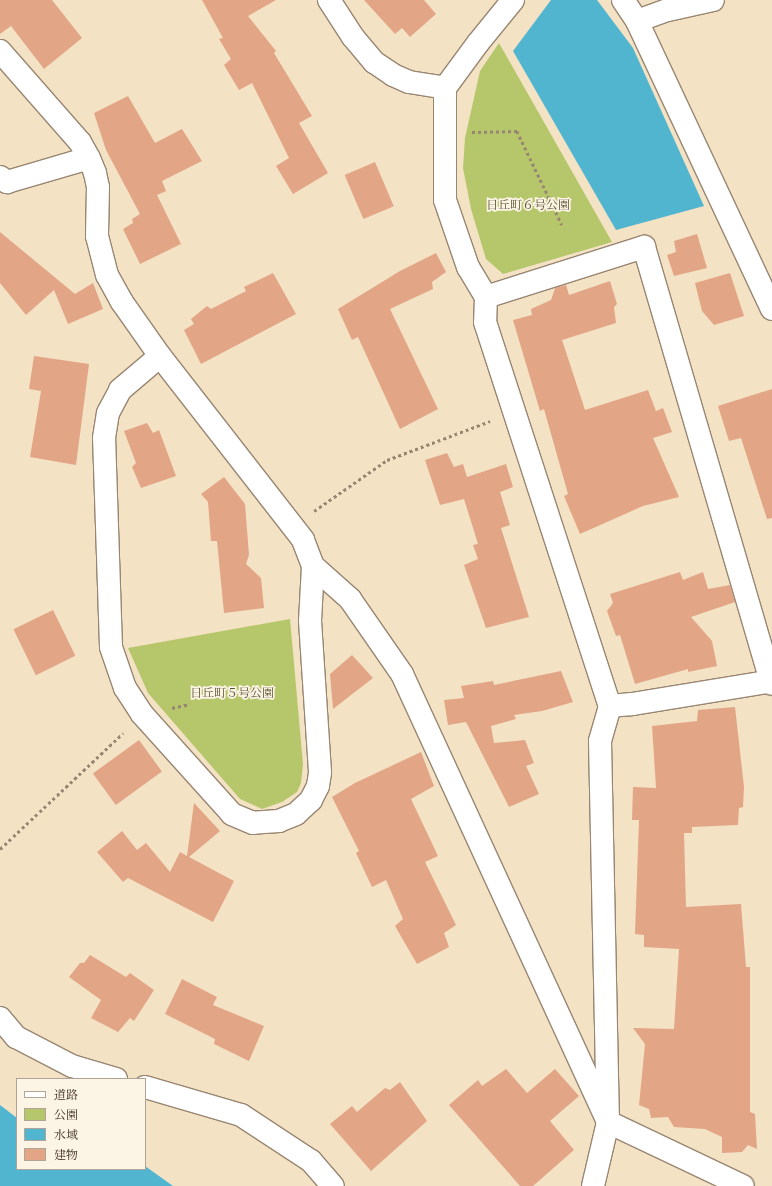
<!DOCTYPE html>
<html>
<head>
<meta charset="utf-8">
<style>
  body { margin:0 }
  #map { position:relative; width:772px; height:1186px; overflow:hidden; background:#f4e2c5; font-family:"IM FELL Double Pica","Noto Serif JP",serif }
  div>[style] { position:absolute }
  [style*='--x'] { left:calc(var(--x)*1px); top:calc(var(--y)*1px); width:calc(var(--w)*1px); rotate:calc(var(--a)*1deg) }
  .green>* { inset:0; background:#b5c76a }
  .water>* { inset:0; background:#51b5d0 }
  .building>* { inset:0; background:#e2a586; transform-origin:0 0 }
  .path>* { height:2.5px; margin-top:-1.25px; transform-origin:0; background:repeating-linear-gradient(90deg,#988672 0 3px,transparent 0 6px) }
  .roads { filter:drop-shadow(1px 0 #988672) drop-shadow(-1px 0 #988672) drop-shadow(0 1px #988672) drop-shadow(0 -1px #988672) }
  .minor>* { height:22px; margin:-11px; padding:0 11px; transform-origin:11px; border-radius:11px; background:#fff }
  span { translate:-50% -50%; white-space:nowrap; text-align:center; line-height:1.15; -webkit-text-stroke:3.5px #fcf5e5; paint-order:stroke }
  .park-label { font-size:12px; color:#5a5131 }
  .legend { position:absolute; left:16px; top:1078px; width:130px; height:92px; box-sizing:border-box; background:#fcf5e5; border:1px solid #afa495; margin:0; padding:5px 7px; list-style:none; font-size:12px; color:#3b2a1e }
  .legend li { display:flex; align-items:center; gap:8px; height:20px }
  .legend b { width:20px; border:1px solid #afa495 }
</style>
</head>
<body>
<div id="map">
  <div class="green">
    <div style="clip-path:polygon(499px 43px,612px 242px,503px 274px,486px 259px,471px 209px,463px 168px,465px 138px,480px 71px)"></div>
    <div style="clip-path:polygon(290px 619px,303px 764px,301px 783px,297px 792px,282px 802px,262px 809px,240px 799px,148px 693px,128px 648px)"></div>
  </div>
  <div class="water">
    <div style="clip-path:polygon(551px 0,597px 0,633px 48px,704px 206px,616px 230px,513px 51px)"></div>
    <div style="clip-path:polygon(0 1105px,17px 1118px,17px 1169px,145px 1169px,145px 1166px,173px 1186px,0 1186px)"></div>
  </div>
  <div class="building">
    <div style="clip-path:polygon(0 0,52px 0,82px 38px,44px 69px,11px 26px,0 34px)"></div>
    <div style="clip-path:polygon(202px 0,276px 0,248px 16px,276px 51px,274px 53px,312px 116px,299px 123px,328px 173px,293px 194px,276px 166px,289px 158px,252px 83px,239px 90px,224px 65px,231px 59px,219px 39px,223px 38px)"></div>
    <div style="clip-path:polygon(364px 0,424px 0,436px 14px,410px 37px,402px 28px,395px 34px)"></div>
    <div style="clip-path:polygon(128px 96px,155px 143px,182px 129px,202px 161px,162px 181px,166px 191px,157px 195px,181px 244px,140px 264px,123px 229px,133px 223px,132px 219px,140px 214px,106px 150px,94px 113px)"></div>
    <div style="left:375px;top:162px;width:48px;height:33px;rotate:67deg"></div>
    <div style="clip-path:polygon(0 232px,75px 294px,93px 283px,103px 309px,68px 324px,54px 290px,26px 315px,0 283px)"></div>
    <div style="clip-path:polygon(697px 234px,707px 268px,674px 276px,667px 255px,676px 252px,674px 241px)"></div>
    <div style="clip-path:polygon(436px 253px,446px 272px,432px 282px,433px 289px,390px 309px,438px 409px,400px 429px,358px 337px,352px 340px,338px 309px,400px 271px)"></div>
    <div style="clip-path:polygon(273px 273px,296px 314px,201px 364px,184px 330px,194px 324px,191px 319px,207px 306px,211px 309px,246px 291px,244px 287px)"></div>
    <div style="clip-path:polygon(730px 273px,744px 316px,714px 325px,702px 311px,695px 283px)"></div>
    <div style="clip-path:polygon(610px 281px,617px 304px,614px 307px,616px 323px,562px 340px,585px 410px,648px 390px,656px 411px,663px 408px,672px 432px,653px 438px,679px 497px,643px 506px,580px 534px,564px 496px,568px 494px,544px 409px,540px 411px,513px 320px,532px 315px,531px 309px,551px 300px,555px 288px,566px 285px,569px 295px)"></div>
    <div style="clip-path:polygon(34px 356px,89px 364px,76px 465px,30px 457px,41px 391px,29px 389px)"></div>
    <div style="clip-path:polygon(772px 389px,772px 518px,767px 519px,741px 438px,729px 441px,718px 406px)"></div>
    <div style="clip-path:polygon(147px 423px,153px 433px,159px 430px,176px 476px,141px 488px,132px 467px,136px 463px,124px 431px)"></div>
    <div style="clip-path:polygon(447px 453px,454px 467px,463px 464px,467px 477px,506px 464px,513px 487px,500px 492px,510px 525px,501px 528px,529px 617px,486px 628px,464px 565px,478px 559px,473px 545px,478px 544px,464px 499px,440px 505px,425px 460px)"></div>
    <div style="clip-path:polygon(224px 477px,245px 504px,249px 555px,246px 564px,261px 578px,264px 608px,224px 613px,217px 541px,211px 541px,208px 502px,201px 494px)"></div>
    <div style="clip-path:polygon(680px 572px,683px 580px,703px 572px,708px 589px,730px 585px,735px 602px,691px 617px,712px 641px,717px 666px,688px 672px,688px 669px,635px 684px,620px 635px,616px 636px,607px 611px,613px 603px,610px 594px)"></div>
    <div style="left:53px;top:610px;width:51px;height:44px;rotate:64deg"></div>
    <div style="clip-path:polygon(352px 655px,373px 678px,333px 709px,330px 674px)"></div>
    <div style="clip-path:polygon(561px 671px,573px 702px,542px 711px,514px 715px,516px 719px,491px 726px,494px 743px,525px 740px,534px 763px,526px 766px,539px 794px,509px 807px,466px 722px,448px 725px,444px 700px,464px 698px,461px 686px,493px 681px,494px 685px)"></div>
    <div style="clip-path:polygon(735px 707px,744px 787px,743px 807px,739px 808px,738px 825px,692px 827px,692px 833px,684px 833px,686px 907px,741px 904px,746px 967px,750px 967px,750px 1112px,755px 1114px,757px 1149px,748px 1145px,742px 1152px,722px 1153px,722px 1137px,705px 1129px,674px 1127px,668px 1117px,651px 1118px,649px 1109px,639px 1105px,645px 1044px,633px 1028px,674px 1029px,679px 949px,644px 947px,644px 935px,635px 934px,639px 820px,632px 820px,633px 787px,656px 788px,652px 726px,697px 721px,698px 710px)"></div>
    <div style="left:139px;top:740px;width:39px;height:57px;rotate:54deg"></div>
    <div style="clip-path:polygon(421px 752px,434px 786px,411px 799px,438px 856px,425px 862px,456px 925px,444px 933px,449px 947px,417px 964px,395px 926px,403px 919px,386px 880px,372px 887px,356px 853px,359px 851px,332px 797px,355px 783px)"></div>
    <div style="clip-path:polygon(194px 803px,220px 831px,189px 857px,234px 881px,213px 922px,128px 878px,123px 882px,97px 852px,122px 831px,137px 850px,146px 843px,170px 872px,180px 852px,187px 856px)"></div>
    <div style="clip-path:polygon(90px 955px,126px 977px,130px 973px,154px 990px,134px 1021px,130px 1018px,118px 1032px,91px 1018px,101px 1000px,69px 977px,80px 963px,84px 963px)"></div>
    <div style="clip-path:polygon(182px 979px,217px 997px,213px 1005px,264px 1026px,249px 1061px,214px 1044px,215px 1039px,165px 1014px)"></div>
    <div style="clip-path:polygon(506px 1069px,527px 1093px,555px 1069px,579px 1096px,550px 1121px,574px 1150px,533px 1186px,520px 1186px,449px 1105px,478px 1080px,482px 1086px)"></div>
    <div style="clip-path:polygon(400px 1082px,427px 1121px,371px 1171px,330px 1124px,352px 1106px,357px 1112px,385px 1088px,390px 1090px)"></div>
  </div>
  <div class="path">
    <div style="--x:472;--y:132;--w:45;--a:-1.3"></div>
    <div style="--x:517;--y:131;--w:104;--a:64.4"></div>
    <div style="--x:314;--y:511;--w:89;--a:-34.9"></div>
    <div style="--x:387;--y:460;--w:110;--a:-20.7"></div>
    <div style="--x:172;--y:708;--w:18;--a:-13"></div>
    <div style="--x:0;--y:849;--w:169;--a:-43.3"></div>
  </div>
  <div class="roads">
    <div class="minor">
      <div style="--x:329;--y:0;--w:44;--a:57"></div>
      <div style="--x:353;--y:37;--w:33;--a:50"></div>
      <div style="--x:374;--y:62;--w:23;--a:34"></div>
      <div style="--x:393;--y:75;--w:17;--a:24"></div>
      <div style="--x:409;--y:82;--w:36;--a:9"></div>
      <div style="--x:513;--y:0;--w:55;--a:129.1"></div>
      <div style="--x:478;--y:43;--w:56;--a:126.3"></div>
      <div style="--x:445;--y:88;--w:112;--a:90"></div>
      <div style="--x:445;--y:200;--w:71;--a:71.1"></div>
      <div style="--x:468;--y:267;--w:35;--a:59"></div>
      <div style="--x:486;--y:297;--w:25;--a:92"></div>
      <div style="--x:485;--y:322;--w:404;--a:72"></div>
      <div style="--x:610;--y:706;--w:36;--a:106"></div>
      <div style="--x:600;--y:741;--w:381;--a:88.8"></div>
      <div style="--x:608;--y:1122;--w:66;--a:103.2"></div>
      <div style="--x:623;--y:0;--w:25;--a:56"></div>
      <div style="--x:637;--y:21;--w:318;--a:64.9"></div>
      <div style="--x:637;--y:21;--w:33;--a:-20"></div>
      <div style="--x:668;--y:10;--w:46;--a:-12.5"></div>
      <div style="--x:0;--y:51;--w:121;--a:48.7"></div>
      <div style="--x:80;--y:142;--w:18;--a:61"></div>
      <div style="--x:89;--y:158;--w:16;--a:68"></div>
      <div style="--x:95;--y:173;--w:14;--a:78"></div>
      <div style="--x:98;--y:187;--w:49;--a:91.2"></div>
      <div style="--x:97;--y:236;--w:40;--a:75.6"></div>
      <div style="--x:107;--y:275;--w:31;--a:61"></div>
      <div style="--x:122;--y:302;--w:66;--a:54.9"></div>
      <div style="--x:160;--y:356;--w:233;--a:52.1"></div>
      <div style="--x:303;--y:540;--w:28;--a:69"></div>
      <div style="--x:313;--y:566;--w:55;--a:93.1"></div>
      <div style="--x:310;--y:621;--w:152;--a:86.2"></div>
      <div style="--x:320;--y:773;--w:13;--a:99"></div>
      <div style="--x:318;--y:786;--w:16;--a:117"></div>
      <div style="--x:311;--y:800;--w:21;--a:137"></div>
      <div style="--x:296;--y:814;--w:18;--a:158"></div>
      <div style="--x:279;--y:821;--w:26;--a:176"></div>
      <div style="--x:253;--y:823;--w:23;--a:-157"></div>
      <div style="--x:232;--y:814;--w:135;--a:-132"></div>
      <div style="--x:142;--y:714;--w:31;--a:-123"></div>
      <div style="--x:125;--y:688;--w:43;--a:-108.9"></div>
      <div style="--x:111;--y:647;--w:209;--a:-91.9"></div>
      <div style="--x:104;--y:438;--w:25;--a:-81"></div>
      <div style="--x:108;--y:413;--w:26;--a:-62"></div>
      <div style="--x:120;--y:390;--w:52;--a:-40.4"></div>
      <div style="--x:0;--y:177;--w:9;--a:36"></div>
      <div style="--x:7;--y:182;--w:85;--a:-16.3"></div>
      <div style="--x:486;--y:297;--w:166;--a:-17.6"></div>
      <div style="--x:644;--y:247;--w:455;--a:73.7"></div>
      <div style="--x:313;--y:566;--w:50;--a:41.7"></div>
      <div style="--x:350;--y:599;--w:91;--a:55.3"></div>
      <div style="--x:402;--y:674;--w:493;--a:65.3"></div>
      <div style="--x:608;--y:1122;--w:149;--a:25.4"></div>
      <div style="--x:610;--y:706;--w:22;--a:-5"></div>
      <div style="--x:632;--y:704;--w:142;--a:-9.3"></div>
      <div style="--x:0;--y:1018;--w:25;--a:50"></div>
      <div style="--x:16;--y:1037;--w:63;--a:27.4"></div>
      <div style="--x:72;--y:1066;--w:46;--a:16.5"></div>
      <div style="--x:145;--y:1087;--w:100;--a:16.3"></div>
      <div style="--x:241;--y:1115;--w:84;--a:33.3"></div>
      <div style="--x:311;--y:1161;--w:33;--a:49"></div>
    </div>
  </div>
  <div class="park-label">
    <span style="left:528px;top:206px">日丘町６号公園</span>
    <span style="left:232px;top:694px">日丘町５号公園</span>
  </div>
  <ul class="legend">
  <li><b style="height:5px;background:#fff"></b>道路</li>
  <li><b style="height:11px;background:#b5c76a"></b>公園</li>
  <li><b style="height:11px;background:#51b5d0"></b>水域</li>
  <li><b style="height:11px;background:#e2a586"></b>建物</li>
  </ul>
</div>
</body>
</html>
